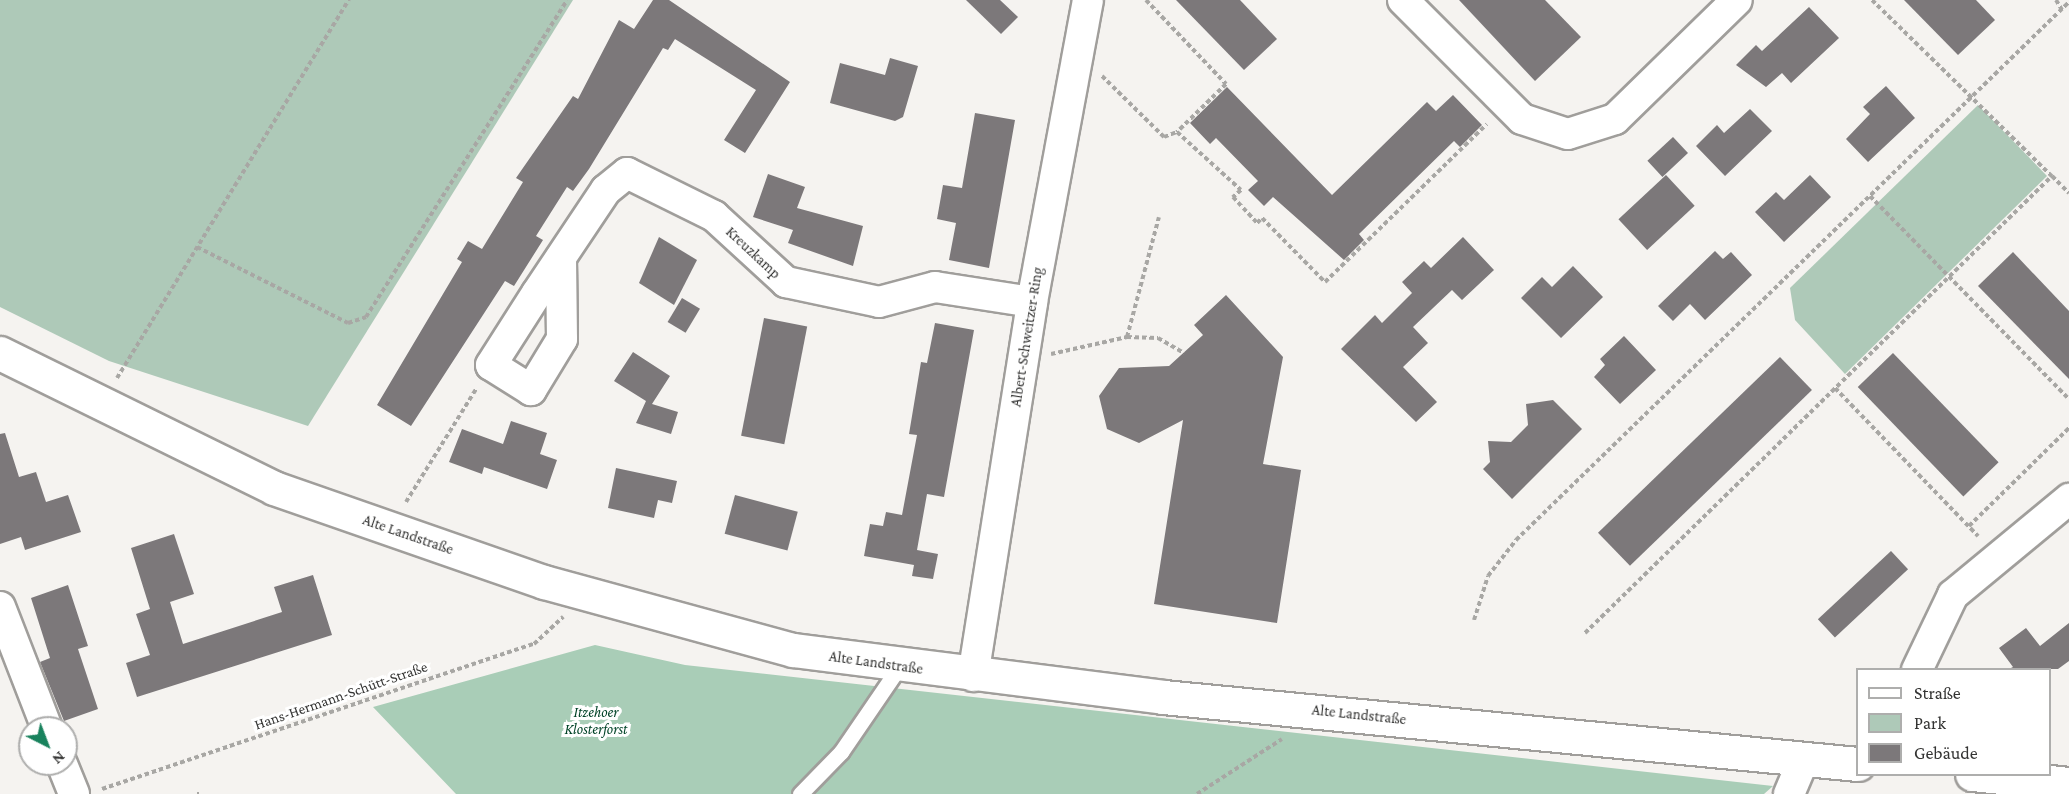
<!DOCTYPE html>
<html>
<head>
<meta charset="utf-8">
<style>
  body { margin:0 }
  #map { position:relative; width:2069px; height:794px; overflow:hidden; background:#f5f3f0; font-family:"Crimson Pro",serif }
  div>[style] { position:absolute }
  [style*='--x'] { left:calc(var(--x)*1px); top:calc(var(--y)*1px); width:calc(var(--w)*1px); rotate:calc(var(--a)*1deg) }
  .green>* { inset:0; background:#aec9b8 }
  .forest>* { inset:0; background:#a9cdb7 }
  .building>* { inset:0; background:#7c787a; transform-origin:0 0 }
  .path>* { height:4px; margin-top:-2px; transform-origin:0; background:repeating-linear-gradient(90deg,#a8a7a4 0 4.5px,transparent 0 7.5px) }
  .roads { filter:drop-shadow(2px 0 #a09e9b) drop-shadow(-2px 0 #a09e9b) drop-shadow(0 2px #a09e9b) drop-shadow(0 -2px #a09e9b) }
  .lane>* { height:15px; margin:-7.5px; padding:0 7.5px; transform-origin:7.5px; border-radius:7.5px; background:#fff }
  .street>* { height:30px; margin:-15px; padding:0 15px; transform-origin:15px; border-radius:15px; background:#fff }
  .secondary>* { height:33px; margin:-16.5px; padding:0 16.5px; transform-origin:16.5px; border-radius:16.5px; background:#fff }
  span { translate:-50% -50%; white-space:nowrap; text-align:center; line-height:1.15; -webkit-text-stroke:6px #fff; paint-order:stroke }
  .street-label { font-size:15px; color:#343433 }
  .park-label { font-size:15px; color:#004327; font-style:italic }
  .legend { position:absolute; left:1856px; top:668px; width:195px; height:108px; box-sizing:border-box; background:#fff; border:2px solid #aeaead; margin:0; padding:8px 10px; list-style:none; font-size:18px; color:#343433 }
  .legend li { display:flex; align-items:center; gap:12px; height:30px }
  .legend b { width:30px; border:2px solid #aeaead }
  .north { position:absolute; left:18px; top:716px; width:60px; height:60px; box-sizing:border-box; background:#fff; border:2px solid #aeaead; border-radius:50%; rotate:138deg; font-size:16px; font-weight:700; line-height:24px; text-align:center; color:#343433 }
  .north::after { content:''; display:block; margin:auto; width:21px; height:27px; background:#19825d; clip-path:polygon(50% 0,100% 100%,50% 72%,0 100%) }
</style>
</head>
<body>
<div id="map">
  <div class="green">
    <div style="clip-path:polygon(0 0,573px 0,308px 426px,109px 361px,0 307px)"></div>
    <div style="clip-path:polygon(1978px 105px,2047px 176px,1845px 374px,1795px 320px,1790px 288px)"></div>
  </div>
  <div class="forest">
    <div style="clip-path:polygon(595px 645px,685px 665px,1773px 786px,1764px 794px,456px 794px,373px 707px)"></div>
  </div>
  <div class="building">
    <div style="clip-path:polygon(653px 0,669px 0,790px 82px,745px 153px,724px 140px,756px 90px,675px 39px,668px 50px,663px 48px,589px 169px,573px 191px,567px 187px,536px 236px,543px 240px,514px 286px,505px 281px,411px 426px,377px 405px,462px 262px,457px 259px,468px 241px,482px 249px,523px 182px,516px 178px,573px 96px,578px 99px,619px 20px,634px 29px)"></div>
    <div style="clip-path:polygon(966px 0,1000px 0,1018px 17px,1001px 34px)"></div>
    <div style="clip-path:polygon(1176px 0,1240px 0,1277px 39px,1244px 70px)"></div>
    <div style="clip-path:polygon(1459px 0,1545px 0,1581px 37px,1535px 81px)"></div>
    <div style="clip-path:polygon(1904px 0,1976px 0,1995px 20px,1958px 55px)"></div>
    <div style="clip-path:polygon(1809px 7px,1839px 38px,1791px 83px,1782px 73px,1766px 87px,1736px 65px,1756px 45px,1762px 51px)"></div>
    <div style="clip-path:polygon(890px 58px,918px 66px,903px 117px,895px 121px,830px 103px,840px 63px,885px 75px)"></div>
    <div style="clip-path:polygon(1886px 86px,1915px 118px,1868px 162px,1846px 139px,1870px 114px,1863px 107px)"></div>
    <div style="clip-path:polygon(1227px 87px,1332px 195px,1427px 102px,1436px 111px,1453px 95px,1482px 125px,1460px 147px,1454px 141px,1359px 234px,1364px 240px,1344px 260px,1273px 197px,1264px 206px,1248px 190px,1258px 181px,1216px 138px,1210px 144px,1190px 123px)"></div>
    <div style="clip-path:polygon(1750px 109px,1772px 131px,1725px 176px,1696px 146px,1717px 125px,1724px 133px)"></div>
    <div style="clip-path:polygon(975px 113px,1015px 120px,989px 268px,949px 260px,956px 223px,937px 219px,943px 185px,962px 188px)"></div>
    <div style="left:1673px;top:137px;width:22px;height:35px;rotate:47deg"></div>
    <div style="clip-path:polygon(768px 174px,805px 187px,797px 208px,863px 226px,853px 266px,788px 243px,793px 230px,753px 217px)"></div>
    <div style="left:1666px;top:175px;width:42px;height:65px;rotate:47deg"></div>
    <div style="clip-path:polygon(1810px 175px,1831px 197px,1784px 242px,1755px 212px,1776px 192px,1784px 200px)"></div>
    <div style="clip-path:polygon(659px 237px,697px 260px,674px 305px,639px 283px)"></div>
    <div style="clip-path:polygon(1463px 237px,1494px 270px,1462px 300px,1452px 290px,1413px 327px,1428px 343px,1403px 367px,1437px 402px,1416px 422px,1341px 349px,1375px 315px,1382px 323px,1412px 293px,1402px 282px,1424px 261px,1431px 268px)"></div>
    <div style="clip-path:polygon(1715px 251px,1723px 259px,1731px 252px,1752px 275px,1705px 320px,1690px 304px,1673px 321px,1658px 306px)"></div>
    <div style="clip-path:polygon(2013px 252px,2069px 311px,2069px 379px,1978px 286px)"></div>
    <div style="clip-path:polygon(1573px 266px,1603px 297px,1561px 338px,1521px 298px,1542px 277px,1552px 287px)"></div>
    <div style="clip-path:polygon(1226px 295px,1283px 357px,1263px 464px,1301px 470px,1277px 623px,1154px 604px,1183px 420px,1139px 443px,1107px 429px,1099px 396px,1119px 368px,1169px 366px,1203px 335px,1194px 325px)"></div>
    <div style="left:682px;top:298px;width:21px;height:28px;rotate:31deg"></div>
    <div style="left:764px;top:318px;width:44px;height:120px;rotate:11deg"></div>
    <div style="clip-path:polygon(935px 323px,974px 330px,944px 497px,927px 494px,917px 550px,938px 554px,933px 579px,912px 576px,914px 565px,864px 556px,870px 524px,883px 526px,886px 512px,902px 515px,917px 435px,909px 434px,921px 362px,927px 363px)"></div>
    <div style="clip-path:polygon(1624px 336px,1656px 370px,1620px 404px,1594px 377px,1605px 365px,1600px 359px)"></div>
    <div style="clip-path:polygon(633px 352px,670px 376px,652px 404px,678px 412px,671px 434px,636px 423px,646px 401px,614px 381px)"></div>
    <div style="left:1893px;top:353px;width:152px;height:49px;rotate:46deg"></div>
    <div style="left:1780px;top:357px;width:46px;height:253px;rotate:46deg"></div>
    <div style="clip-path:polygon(1553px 400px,1582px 429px,1512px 499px,1483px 469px,1490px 462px,1488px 441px,1511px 442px,1528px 425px,1526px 404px)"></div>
    <div style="clip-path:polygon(511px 421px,547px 433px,540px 454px,557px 460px,547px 489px,484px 467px,482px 474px,449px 462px,462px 429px,503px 444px)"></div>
    <div style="clip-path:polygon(5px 433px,19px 477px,36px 472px,46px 502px,68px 495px,81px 532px,25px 550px,21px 537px,0 544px,0 434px)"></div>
    <div style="clip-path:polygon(616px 468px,677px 481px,672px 503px,658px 500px,654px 518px,608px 508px)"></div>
    <div style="left:735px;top:495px;width:65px;height:40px;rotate:15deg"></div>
    <div style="clip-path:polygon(174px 534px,194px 594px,170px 602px,183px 644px,282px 612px,274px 587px,313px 575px,332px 635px,137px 697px,126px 663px,150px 655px,136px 614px,150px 609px,131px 548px)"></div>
    <div style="left:1891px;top:551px;width:25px;height:100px;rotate:47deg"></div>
    <div style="clip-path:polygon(68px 585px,88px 646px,78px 649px,98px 709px,64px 721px,40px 662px,50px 658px,31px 598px)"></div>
    <div style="clip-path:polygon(2069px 623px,2069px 661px,2058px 669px,2009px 669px,2013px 667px,1999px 648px,2026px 628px,2040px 646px)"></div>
  </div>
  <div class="path">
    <div style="--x:1146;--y:0;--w:116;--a:46.4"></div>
    <div style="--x:1226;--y:84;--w:69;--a:135.6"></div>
    <div style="--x:1177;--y:132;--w:86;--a:42.2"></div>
    <div style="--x:1241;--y:190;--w:11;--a:139"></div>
    <div style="--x:1233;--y:197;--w:35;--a:47"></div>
    <div style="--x:1257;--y:223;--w:7;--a:-45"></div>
    <div style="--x:1262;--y:218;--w:90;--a:45.5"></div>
    <div style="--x:1325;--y:282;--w:226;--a:-44.3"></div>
    <div style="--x:1872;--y:0;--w:252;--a:44.4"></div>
    <div style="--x:2056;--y:0;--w:12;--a:59"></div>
    <div style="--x:1102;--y:76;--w:87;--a:44.5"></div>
    <div style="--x:1164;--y:137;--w:14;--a:-21"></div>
    <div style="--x:1870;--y:196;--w:284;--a:45.6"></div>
    <div style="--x:197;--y:247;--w:169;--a:26.7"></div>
    <div style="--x:348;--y:323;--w:19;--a:-18"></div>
    <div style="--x:366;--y:317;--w:375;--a:-57.6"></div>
    <div style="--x:1127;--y:337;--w:124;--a:-75.1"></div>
    <div style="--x:1051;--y:354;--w:78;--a:-12.6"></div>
    <div style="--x:1127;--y:337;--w:31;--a:2"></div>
    <div style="--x:1158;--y:338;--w:30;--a:30"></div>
    <div style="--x:117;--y:378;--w:444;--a:-58.5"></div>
    <div style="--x:1835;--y:388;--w:206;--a:46"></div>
    <div style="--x:406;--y:502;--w:133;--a:-58.2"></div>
    <div style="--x:1969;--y:526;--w:140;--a:-44.4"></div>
    <div style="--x:1474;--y:620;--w:46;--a:-72.3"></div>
    <div style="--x:1488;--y:576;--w:46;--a:-52.1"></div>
    <div style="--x:1516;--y:540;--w:772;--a:-44.21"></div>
    <div style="--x:1585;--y:633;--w:653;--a:-44.38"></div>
    <div style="--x:2052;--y:176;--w:24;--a:45"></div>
    <div style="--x:102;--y:789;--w:456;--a:-18.6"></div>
    <div style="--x:534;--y:644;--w:40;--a:-43"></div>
    <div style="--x:197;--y:794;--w:2;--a:0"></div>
    <div style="--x:1197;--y:794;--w:101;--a:-32.9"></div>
  </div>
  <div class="roads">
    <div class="lane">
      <div style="--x:800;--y:794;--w:59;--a:-45.7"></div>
      <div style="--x:841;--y:752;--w:103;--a:-55.7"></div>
    </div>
    <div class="street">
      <div style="--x:1403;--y:0;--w:168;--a:45"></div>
      <div style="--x:1522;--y:119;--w:48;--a:18.1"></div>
      <div style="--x:1568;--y:134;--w:49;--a:-17.7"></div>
      <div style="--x:1615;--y:119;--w:170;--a:-44.3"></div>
      <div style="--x:561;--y:258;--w:81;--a:89.3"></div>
      <div style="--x:562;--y:339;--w:60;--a:121.3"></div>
      <div style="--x:531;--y:390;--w:47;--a:-148"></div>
      <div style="--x:491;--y:365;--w:85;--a:-57.4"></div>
      <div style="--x:537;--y:293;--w:124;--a:-56.2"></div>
      <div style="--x:606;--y:190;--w:27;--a:-39"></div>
      <div style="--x:627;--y:173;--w:97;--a:26.3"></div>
      <div style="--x:714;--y:216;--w:98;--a:42.5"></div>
      <div style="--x:786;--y:282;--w:95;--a:12.1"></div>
      <div style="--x:879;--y:302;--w:58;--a:-15"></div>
      <div style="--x:935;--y:287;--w:98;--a:8.8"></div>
      <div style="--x:0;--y:607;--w:130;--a:68.8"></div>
      <div style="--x:1917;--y:670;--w:83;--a:-64.4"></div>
      <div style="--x:1953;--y:595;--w:151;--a:-39.6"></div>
      <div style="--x:973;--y:676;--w:379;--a:-81"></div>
      <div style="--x:1032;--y:302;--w:307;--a:-79.5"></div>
      <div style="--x:62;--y:764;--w:32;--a:68"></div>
      <div style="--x:1789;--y:794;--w:38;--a:-67"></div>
    </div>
    <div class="secondary">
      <div style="--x:0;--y:353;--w:305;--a:26.2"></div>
      <div style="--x:274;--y:488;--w:286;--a:19.2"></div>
      <div style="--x:544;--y:582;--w:258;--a:15.3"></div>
      <div style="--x:793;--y:650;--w:373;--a:7.2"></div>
      <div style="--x:1163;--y:697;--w:698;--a:5.51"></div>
      <div style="--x:1972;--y:774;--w:98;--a:5.9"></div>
    </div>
  </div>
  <div class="street-label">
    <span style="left:753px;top:253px;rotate:43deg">Kreuzkamp</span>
    <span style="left:1027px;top:337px;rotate:-81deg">Albert-Schweitzer-Ring</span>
    <span style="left:408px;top:535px;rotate:19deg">Alte Landstraße</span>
    <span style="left:876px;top:663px;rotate:8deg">Alte Landstraße</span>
    <span style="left:341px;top:696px;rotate:-19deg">Hans-Hermann-Schütt-Straße</span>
    <span style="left:1359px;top:715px;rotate:6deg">Alte Landstraße</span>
  </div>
  <div class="park-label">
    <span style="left:596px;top:721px">Itzehoer<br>Klosterforst</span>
  </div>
  <ul class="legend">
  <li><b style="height:8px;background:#fff"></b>Straße</li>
  <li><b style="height:16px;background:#aec9b8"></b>Park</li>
  <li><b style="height:16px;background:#7c787a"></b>Gebäude</li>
  </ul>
  <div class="north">N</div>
</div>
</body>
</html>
